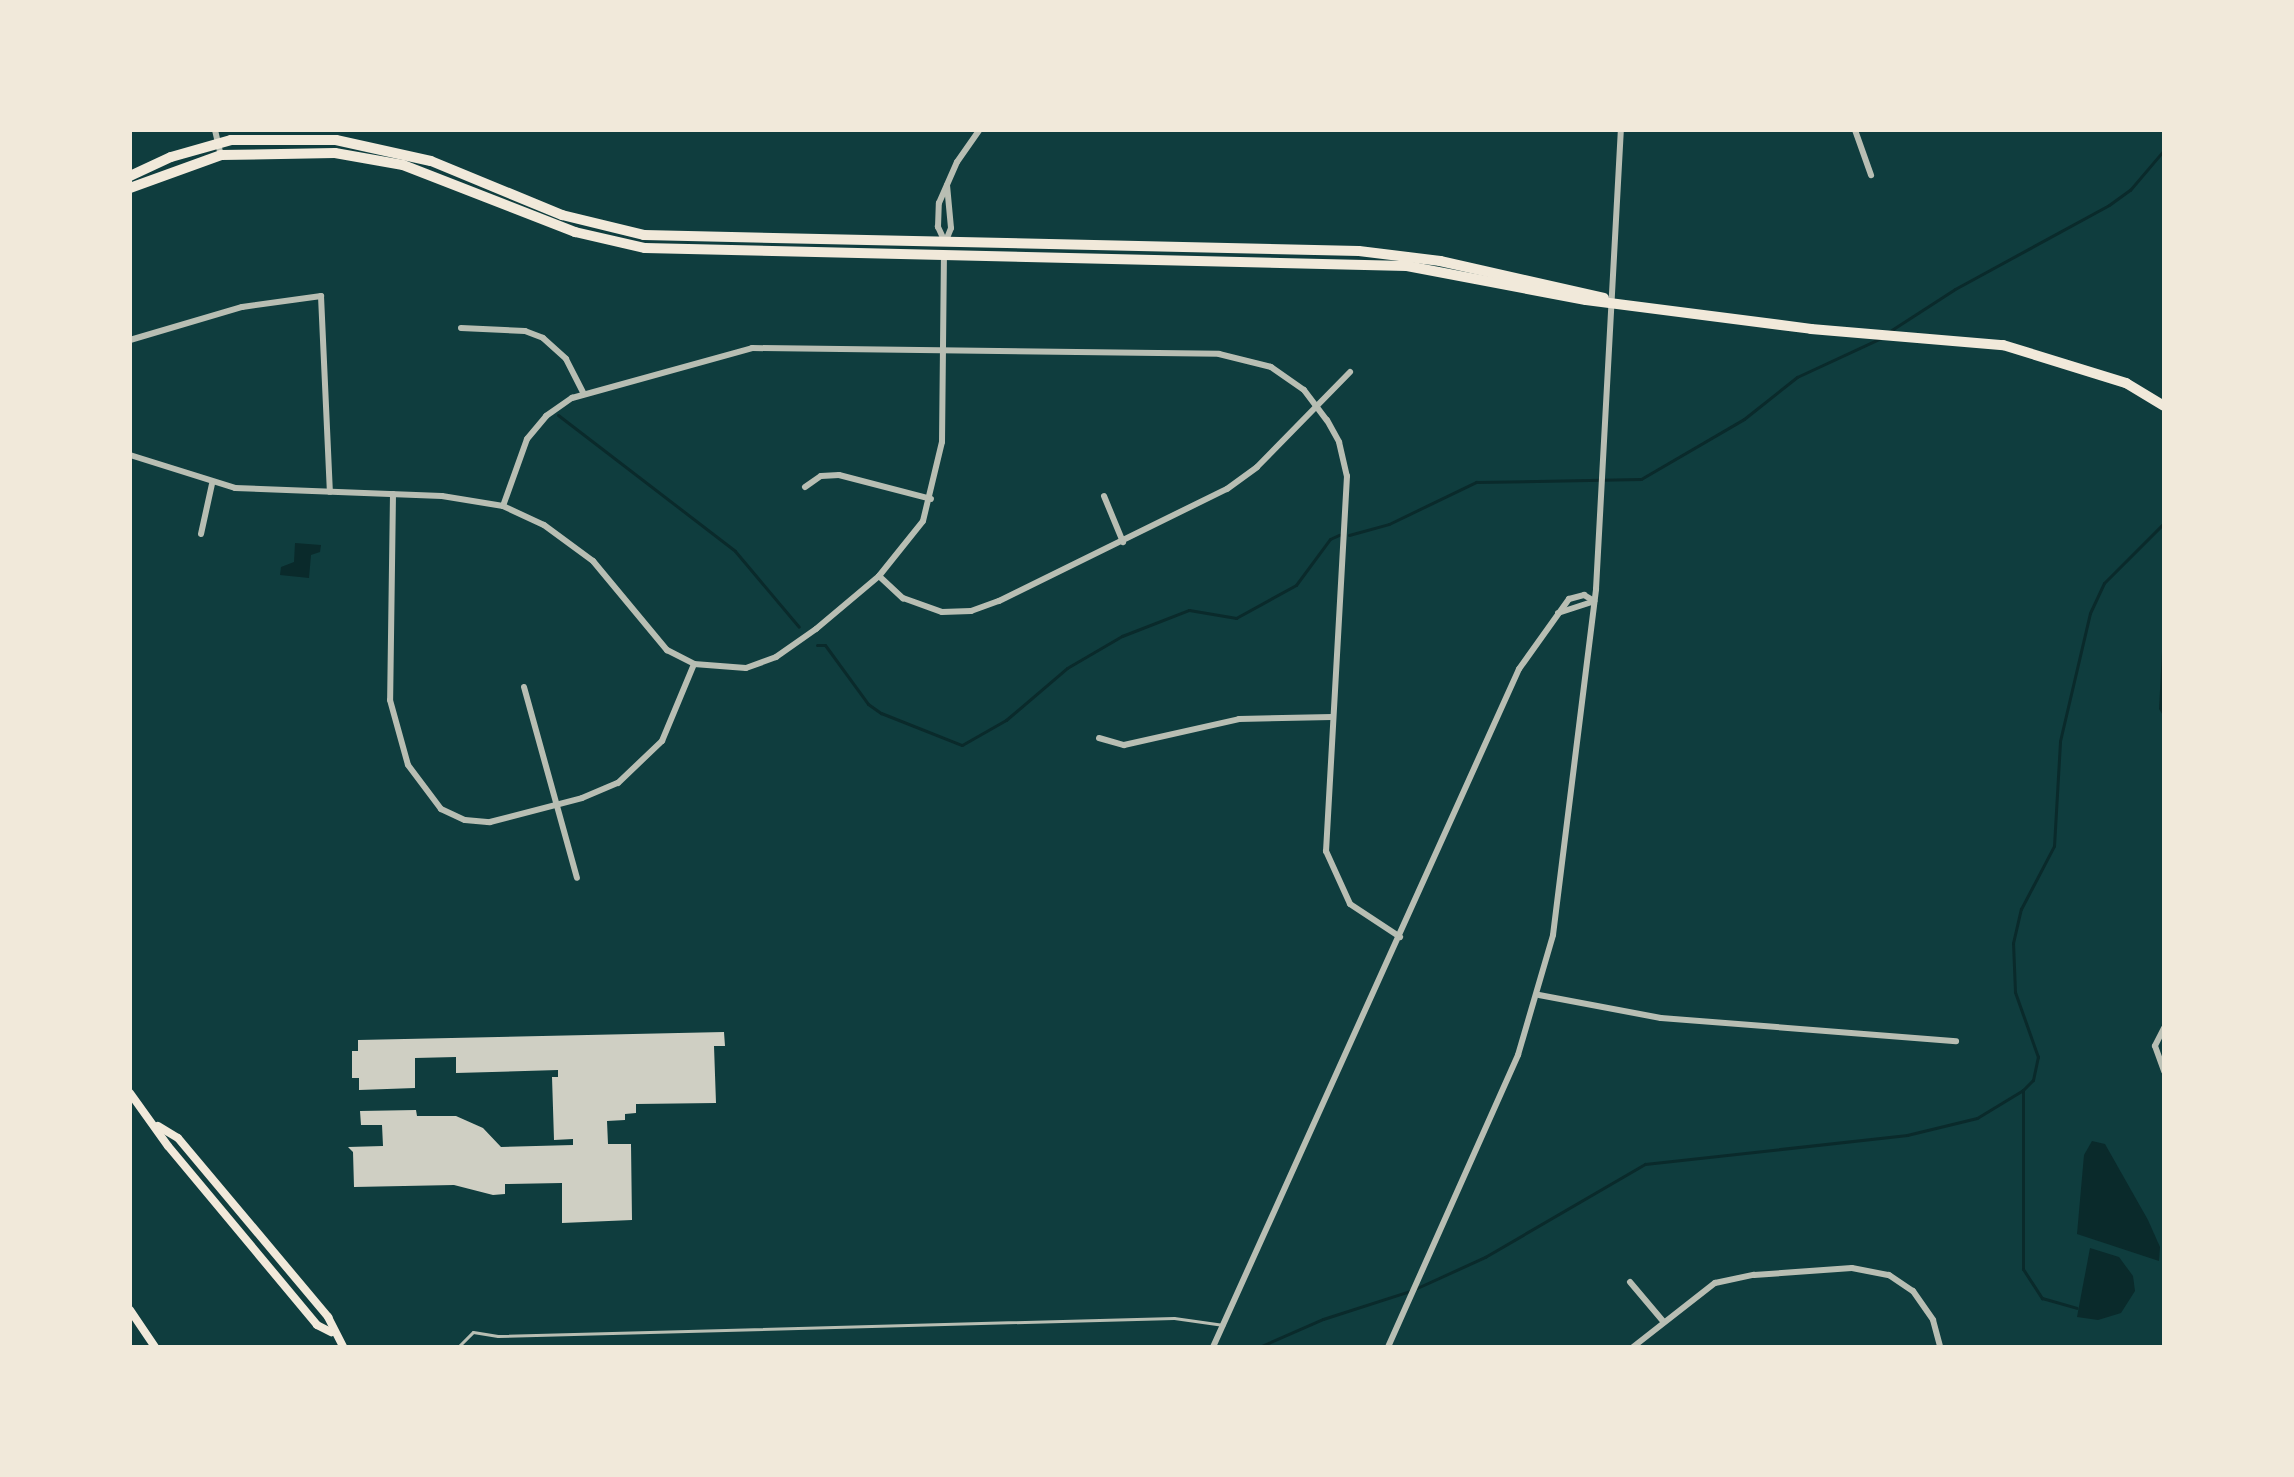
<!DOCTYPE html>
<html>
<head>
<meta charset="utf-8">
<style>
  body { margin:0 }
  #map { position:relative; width:2294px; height:1477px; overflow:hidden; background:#0f3d3e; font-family:"Noto Sans",sans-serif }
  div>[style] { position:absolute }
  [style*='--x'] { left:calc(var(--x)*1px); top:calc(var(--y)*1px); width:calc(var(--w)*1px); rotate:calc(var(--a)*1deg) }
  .water>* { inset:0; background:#0a2a2b }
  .stream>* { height:3px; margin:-1.5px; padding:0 1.5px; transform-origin:1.5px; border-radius:1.5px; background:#0a2a2b }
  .building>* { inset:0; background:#cfcfc3 }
  .service>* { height:3px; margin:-1.5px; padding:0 1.5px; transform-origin:1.5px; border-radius:1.5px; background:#b8beb3 }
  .minor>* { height:6px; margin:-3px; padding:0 3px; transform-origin:3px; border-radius:3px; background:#b8beb3 }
  .secondary>* { height:8px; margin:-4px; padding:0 4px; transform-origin:4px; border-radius:4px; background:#f1e9da }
  .trunk>* { height:10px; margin:-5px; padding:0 5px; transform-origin:5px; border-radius:5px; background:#f1e9da }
  span { translate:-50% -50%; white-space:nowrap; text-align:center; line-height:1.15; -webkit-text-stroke:8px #f1e9da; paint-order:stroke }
  .frame { position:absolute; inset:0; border:132px solid #f1e9da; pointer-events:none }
</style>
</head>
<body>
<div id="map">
  <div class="water">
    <div style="clip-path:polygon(295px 543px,321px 545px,320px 552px,311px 555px,309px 578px,280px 575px,281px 567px,294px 562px)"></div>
    <div style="clip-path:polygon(2164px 613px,2164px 717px,2159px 709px)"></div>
    <div style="clip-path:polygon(2092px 1141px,2105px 1144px,2148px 1220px,2160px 1247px,2159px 1261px,2077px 1234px,2084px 1155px)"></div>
    <div style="clip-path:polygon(2090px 1248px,2119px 1257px,2133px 1276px,2135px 1291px,2121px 1313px,2098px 1320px,2077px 1317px)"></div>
  </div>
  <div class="stream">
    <div style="--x:1890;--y:331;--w:77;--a:-32.9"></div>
    <div style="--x:1955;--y:289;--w:175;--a:-28.6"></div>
    <div style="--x:2109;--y:205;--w:26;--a:-36"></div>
    <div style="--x:2130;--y:190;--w:52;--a:-49.6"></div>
    <div style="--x:558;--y:415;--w:223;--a:37.5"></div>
    <div style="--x:735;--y:551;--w:99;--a:49.9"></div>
    <div style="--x:1349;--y:535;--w:41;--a:-15.4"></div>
    <div style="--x:1389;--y:524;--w:97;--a:-25.8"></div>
    <div style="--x:1476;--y:482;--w:165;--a:-1"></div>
    <div style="--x:1641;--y:479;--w:119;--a:-30.2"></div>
    <div style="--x:1744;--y:419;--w:68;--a:-38.4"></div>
    <div style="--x:1797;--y:377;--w:93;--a:-24.9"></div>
    <div style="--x:817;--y:645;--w:8;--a:0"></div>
    <div style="--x:825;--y:645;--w:73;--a:53.9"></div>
    <div style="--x:868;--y:704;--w:16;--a:35"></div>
    <div style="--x:881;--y:713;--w:87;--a:21.6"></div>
    <div style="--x:962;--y:745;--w:51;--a:-29.6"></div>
    <div style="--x:1006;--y:720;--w:80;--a:-40.4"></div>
    <div style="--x:1067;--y:668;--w:64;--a:-30.2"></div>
    <div style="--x:1122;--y:636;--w:72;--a:-21.2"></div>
    <div style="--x:1189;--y:610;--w:48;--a:9.7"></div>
    <div style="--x:1236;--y:618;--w:68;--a:-28.8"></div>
    <div style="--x:1296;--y:585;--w:57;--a:-53.5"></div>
    <div style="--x:1330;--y:539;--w:10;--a:-24"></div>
    <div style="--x:2023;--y:1090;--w:179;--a:90"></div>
    <div style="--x:2023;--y:1269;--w:35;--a:57"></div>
    <div style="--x:2042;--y:1298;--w:36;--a:16"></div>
    <div style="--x:1417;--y:1288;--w:75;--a:-24.5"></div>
    <div style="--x:1485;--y:1257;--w:185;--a:-30.2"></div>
    <div style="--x:1645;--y:1164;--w:264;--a:-6.3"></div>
    <div style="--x:1907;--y:1135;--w:72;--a:-13.7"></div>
    <div style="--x:1977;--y:1118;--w:54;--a:-31.3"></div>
    <div style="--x:2023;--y:1090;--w:14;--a:-45"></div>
    <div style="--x:2033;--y:1080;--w:24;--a:-78"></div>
    <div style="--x:2038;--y:1057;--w:69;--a:-109.5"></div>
    <div style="--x:2015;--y:992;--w:49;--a:-92.3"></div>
    <div style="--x:2013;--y:943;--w:35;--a:-77"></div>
    <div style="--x:2021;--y:909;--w:71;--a:-62.4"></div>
    <div style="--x:2054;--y:846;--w:105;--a:-86.7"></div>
    <div style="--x:2060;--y:741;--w:131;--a:-76.8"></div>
    <div style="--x:2090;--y:613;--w:33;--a:-65"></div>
    <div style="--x:2104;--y:583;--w:85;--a:-45"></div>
    <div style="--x:1259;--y:1347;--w:70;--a:-23.6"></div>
    <div style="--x:1323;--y:1319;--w:91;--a:-17.8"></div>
  </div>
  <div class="building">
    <div style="clip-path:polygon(724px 1032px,725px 1046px,714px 1046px,716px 1103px,636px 1104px,636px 1113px,625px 1114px,625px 1120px,607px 1121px,608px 1144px,631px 1144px,632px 1220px,562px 1223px,562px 1183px,505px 1184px,505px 1194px,493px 1195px,454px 1185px,354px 1187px,353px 1152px,348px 1147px,383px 1146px,382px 1125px,361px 1125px,360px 1111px,416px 1110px,417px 1116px,456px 1116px,483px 1128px,501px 1147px,573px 1145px,573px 1139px,554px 1140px,552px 1077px,558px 1077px,558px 1070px,456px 1073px,456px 1057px,415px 1058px,415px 1088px,359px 1090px,359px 1078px,352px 1078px,352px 1051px,358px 1051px,358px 1040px)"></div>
  </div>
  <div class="service">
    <div style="--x:458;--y:1347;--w:21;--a:-45"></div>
    <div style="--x:473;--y:1332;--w:25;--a:9"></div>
    <div style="--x:498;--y:1336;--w:676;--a:-1.53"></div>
    <div style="--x:1174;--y:1318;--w:50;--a:8"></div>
  </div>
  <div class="minor">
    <div style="--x:215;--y:130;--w:26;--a:77"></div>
    <div style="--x:1855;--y:130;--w:48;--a:70.4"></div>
    <div style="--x:945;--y:242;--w:17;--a:-115"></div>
    <div style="--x:938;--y:227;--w:24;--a:-88"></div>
    <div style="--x:939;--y:203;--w:45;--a:-66.3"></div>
    <div style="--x:957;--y:162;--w:39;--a:-55"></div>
    <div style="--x:945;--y:243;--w:16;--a:-68"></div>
    <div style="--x:951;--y:228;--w:43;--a:-95.3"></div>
    <div style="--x:461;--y:328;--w:64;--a:2.7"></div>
    <div style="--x:525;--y:331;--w:19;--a:21"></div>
    <div style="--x:543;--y:338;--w:31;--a:42"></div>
    <div style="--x:566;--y:359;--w:37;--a:63"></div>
    <div style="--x:130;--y:340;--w:117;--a:-16.4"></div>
    <div style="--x:242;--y:307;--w:80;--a:-7.9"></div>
    <div style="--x:321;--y:296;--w:196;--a:87.4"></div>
    <div style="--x:130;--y:455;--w:110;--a:17.4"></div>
    <div style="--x:235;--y:488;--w:207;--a:2.2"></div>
    <div style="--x:442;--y:496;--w:62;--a:9.3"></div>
    <div style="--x:503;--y:506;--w:45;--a:24.9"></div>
    <div style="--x:544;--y:525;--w:61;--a:36.3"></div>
    <div style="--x:593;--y:561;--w:116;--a:50.3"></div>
    <div style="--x:667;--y:650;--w:30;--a:27"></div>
    <div style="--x:694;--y:664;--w:52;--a:4.4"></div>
    <div style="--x:746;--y:668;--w:32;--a:-20"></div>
    <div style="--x:776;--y:657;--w:49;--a:-35"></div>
    <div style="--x:816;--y:629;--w:82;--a:-40.1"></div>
    <div style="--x:879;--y:576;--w:70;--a:-51.3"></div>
    <div style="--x:923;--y:521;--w:81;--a:-76.5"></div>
    <div style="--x:942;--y:442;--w:188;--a:-89.4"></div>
    <div style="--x:805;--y:487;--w:19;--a:-35"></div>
    <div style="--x:821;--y:476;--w:18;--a:-3"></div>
    <div style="--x:839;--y:475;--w:95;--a:14.6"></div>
    <div style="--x:393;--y:494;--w:206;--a:90.8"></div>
    <div style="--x:390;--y:700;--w:67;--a:74.5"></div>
    <div style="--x:408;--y:765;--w:55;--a:53.1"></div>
    <div style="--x:441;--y:809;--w:26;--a:25"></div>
    <div style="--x:465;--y:820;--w:25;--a:5"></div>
    <div style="--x:490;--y:822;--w:95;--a:-14.6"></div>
    <div style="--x:582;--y:798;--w:39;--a:-23"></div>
    <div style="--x:618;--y:783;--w:61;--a:-43.7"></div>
    <div style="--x:662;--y:741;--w:83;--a:-67.4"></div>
    <div style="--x:1104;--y:496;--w:50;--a:67.6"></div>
    <div style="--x:503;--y:506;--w:71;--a:-70.3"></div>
    <div style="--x:527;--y:439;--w:30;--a:-50"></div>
    <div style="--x:546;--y:416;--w:32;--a:-35"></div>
    <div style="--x:572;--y:398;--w:187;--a:-15.5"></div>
    <div style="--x:752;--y:348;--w:467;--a:0.7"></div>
    <div style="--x:1219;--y:354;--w:54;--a:14"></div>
    <div style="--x:1271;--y:367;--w:40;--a:34.9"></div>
    <div style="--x:1304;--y:390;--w:38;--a:53"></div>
    <div style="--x:1327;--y:420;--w:25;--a:61"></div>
    <div style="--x:1339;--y:442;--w:35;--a:77"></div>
    <div style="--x:1347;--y:476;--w:376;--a:93.2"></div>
    <div style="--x:1326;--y:851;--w:58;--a:65.6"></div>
    <div style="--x:1350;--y:904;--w:60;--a:33.4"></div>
    <div style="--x:201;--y:534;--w:51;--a:-77.6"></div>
    <div style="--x:879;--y:576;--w:33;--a:43"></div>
    <div style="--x:903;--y:598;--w:41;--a:19.7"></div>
    <div style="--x:942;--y:612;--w:29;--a:-2"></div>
    <div style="--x:971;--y:611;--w:30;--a:-20"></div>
    <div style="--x:999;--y:601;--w:254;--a:-26.2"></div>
    <div style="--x:1227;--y:489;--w:37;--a:-36"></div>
    <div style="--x:1257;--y:467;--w:133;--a:-45.6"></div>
    <div style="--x:1558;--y:613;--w:38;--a:-18"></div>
    <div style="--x:524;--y:687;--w:198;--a:74.5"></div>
    <div style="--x:1099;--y:738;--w:26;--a:16"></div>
    <div style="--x:1124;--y:745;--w:118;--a:-12.7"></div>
    <div style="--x:1239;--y:719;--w:93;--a:-1.2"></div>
    <div style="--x:1539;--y:995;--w:124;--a:10.7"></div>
    <div style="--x:1661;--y:1018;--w:296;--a:4.5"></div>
    <div style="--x:2164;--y:1028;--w:20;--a:117"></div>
    <div style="--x:2155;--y:1046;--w:27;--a:70"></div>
    <div style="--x:1630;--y:1282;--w:51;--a:49.8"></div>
    <div style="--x:1213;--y:1347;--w:744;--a:-65.71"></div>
    <div style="--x:1519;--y:669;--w:86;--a:-54.5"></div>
    <div style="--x:1569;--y:599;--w:16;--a:-15"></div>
    <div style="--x:1584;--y:595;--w:12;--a:31"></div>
    <div style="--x:1388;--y:1347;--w:320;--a:-66"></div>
    <div style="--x:1518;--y:1055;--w:125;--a:-73.7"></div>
    <div style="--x:1553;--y:935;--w:349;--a:-82.9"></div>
    <div style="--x:1596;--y:589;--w:460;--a:-86.9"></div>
    <div style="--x:1633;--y:1347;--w:104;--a:-38"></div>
    <div style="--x:1715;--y:1283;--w:40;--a:-12"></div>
    <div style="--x:1754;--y:1275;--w:98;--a:-4.1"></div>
    <div style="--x:1852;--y:1268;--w:38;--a:11"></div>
    <div style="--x:1889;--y:1275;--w:29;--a:34"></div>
    <div style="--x:1913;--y:1291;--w:35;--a:55"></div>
    <div style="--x:1933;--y:1320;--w:28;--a:75"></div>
  </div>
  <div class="secondary">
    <div style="--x:130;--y:1093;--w:65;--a:54.4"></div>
    <div style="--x:168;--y:1146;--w:233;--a:50.2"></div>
    <div style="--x:317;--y:1325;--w:16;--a:27"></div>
    <div style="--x:158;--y:1126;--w:23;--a:31"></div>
    <div style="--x:178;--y:1138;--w:234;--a:50"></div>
    <div style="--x:328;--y:1317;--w:34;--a:63"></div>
    <div style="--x:130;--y:1310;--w:45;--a:56"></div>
  </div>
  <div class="trunk">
    <div style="--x:130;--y:176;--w:45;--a:-24.9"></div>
    <div style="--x:171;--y:157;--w:62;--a:-15.8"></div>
    <div style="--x:231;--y:140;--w:105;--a:0"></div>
    <div style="--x:336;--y:140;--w:97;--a:12.5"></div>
    <div style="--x:431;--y:161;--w:142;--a:22.4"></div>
    <div style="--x:562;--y:215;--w:84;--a:13.7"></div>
    <div style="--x:644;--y:235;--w:715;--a:1.28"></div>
    <div style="--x:1359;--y:251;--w:82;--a:7"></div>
    <div style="--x:1440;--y:261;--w:168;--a:12.7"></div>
    <div style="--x:130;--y:188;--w:97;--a:-19.9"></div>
    <div style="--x:221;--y:155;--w:114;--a:-1"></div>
    <div style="--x:335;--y:153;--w:69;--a:10"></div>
    <div style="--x:403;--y:165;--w:185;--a:21.3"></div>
    <div style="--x:575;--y:232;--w:72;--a:12.9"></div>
    <div style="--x:645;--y:248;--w:762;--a:1.35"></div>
    <div style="--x:1407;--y:266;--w:182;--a:10.8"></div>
    <div style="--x:1586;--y:300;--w:227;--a:7.3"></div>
    <div style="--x:1811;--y:329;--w:193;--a:4.8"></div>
    <div style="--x:2003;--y:345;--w:129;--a:17.2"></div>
    <div style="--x:2126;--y:383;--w:44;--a:31.2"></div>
  </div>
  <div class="frame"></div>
</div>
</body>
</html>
